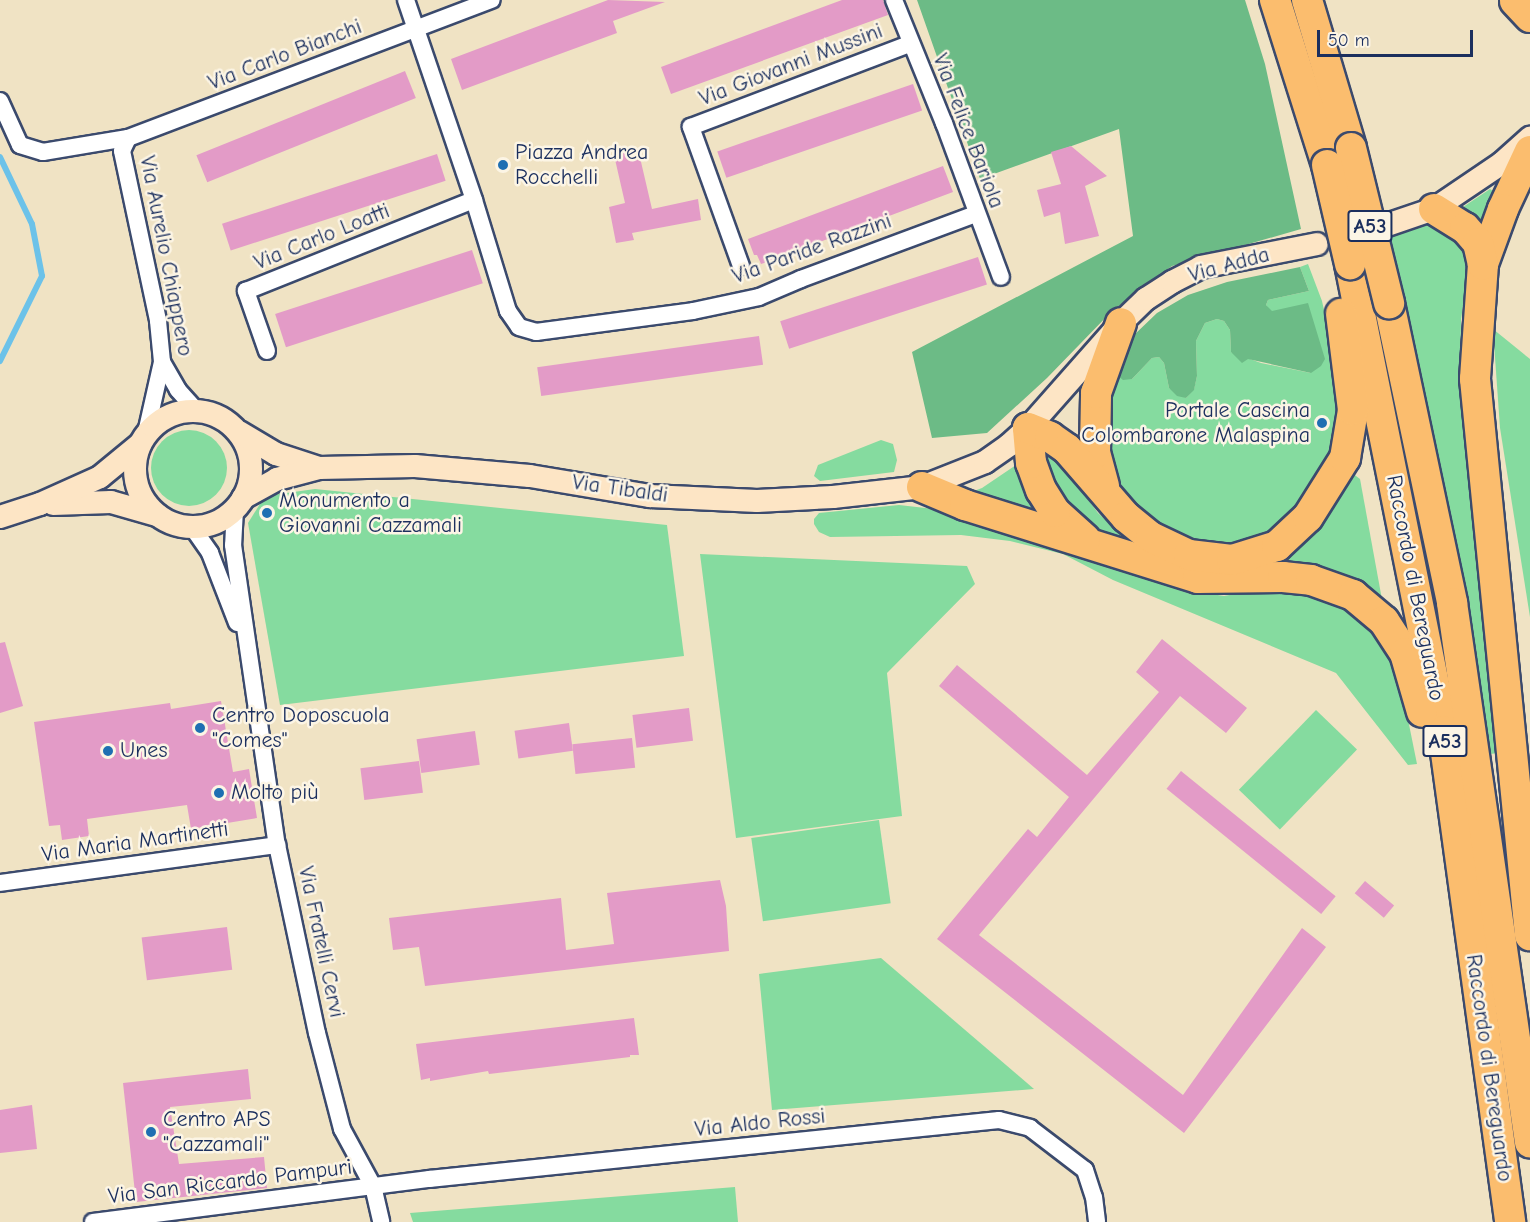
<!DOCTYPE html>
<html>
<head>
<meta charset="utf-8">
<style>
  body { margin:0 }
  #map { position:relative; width:1530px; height:1222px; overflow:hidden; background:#f0e3c4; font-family:"Comic Neue",sans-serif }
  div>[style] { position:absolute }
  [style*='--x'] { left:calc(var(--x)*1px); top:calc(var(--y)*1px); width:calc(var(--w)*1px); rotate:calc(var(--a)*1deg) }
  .green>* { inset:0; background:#85db9f; transform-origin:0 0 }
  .round { border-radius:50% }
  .forest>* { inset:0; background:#6cbb86 }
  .stream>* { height:6px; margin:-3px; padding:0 3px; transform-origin:3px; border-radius:3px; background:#6cc2e9 }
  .building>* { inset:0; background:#e39bc7; transform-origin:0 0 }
  .roads { filter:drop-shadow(2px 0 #3b4a6d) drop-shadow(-2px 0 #3b4a6d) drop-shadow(0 2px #3b4a6d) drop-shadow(0 -2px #3b4a6d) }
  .street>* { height:16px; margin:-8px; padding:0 8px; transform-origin:8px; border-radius:8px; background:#fff }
  .secondary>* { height:22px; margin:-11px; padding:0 11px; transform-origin:11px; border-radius:11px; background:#fde5c5 }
  .secondary>.ring { margin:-11px; padding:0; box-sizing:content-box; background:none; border:22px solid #fde5c5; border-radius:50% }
  .highway>* { height:30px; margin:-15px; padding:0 15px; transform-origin:15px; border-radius:15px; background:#fbbd6e }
  .bridges { filter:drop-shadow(2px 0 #3b4a6d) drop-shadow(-2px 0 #3b4a6d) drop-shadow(0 2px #3b4a6d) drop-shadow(0 -2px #3b4a6d) }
  .highway-bridge>* { height:30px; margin:-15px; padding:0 15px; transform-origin:15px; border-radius:15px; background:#fbbd6e }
  .dots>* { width:16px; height:16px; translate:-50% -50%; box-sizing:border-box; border:3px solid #fcf5e5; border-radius:50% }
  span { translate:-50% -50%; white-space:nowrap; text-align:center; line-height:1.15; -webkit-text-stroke:5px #fcf5e5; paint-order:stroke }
  .shield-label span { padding:2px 4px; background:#fcf5e5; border:2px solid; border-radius:4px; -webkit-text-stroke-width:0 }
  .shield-label { font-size:21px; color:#1b2f5e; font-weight:700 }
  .street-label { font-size:22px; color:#1b2f5e }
  .poi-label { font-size:22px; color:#1b2f5e }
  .left { translate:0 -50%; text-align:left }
  .right { translate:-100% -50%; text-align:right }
  .scale { position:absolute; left:1317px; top:30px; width:156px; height:27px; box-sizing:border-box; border:3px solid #1b2f5e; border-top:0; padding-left:8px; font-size:18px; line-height:21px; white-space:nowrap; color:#1b2f5e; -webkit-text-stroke:4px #fcf5e5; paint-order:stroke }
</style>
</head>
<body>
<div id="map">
  <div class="green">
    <div style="clip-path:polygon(1490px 189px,1493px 191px,1478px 227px,1460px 209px)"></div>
    <div style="clip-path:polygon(1436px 222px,1457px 240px,1465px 252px,1468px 270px,1461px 320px,1460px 378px,1499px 753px,1490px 754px,1464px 605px,1383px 240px)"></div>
    <div style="clip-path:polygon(1308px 264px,1322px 301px,1344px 401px,1342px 427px,1316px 489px,1270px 535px,1219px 550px,1162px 535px,1115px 490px,1102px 405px,1115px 361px,1132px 379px,1152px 358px,1159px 357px,1164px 363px,1169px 388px,1186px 398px,1194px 389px,1197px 376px,1196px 341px,1205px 323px,1217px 319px,1224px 321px,1230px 330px,1231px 352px,1261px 363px,1311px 373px,1266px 305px,1268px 300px,1309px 291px,1300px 267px)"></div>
    <div style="clip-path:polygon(1493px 329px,1530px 359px,1530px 617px,1500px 428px)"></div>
    <div class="round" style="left:151px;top:430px;width:76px;height:76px"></div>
    <div style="clip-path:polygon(881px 440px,893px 444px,897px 460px,894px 472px,820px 481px,814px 476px,818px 465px)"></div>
    <div style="clip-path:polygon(1042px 449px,1057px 457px,1098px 513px,1137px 548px,1107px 544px,1050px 491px)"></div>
    <div style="clip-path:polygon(1016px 465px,1038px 512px,966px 494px,982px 488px)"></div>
    <div style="clip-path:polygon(1352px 473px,1360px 479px,1383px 605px,1276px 565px,1273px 559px)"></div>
    <div style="clip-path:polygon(315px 489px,667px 525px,684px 656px,280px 705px,248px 523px,265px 496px)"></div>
    <div style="clip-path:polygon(899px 505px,952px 511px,1192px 591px,1224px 596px,1251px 591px,1312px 593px,1345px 608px,1368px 629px,1398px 670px,1417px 764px,1408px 765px,1336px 673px,1113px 580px,1063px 554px,1010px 541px,961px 535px,830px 537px,819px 532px,814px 524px,814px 519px,819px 513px)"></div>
    <div style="clip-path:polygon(700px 554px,967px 566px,975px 584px,887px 673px,902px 816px,736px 838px)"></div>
    <div style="left:1316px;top:710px;width:57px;height:111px;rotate:44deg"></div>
    <div style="left:879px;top:820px;width:84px;height:129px;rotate:82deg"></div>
    <div style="clip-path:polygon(881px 958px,1034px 1089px,772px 1110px,759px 974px)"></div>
    <div style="clip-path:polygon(735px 1187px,738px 1222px,413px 1222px,410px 1213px)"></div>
  </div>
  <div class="forest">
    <div style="clip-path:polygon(917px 0,1245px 0,1265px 64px,1301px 229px,1172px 266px,1112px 311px,1047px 378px,987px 433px,932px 438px,912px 352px,1133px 236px,1119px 129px,980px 179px)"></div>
    <div style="clip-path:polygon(1300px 267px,1309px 291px,1268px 300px,1266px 305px,1272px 311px,1308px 303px,1325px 359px,1321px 366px,1311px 373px,1248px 359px,1242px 363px,1231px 352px,1230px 330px,1224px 321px,1217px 319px,1205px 323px,1196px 341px,1197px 376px,1194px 390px,1186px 398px,1177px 396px,1169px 388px,1164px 363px,1159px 357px,1152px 358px,1132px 379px,1123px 380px,1117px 375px,1115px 361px,1133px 336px,1157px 313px,1188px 295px,1227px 282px)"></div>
  </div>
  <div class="stream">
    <div style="--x:0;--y:157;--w:74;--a:64.5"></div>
    <div style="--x:32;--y:224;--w:53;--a:79.1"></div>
    <div style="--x:42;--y:276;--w:95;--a:116.3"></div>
  </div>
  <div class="building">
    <div style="clip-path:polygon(608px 0,665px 2px,613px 21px,617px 33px,462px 90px,451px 59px)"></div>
    <div style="clip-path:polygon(842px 0,883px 0,888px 15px,671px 94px,661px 67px)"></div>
    <div style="left:405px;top:71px;width:29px;height:225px;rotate:68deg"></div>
    <div style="left:913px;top:84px;width:28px;height:207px;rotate:71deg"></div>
    <div style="clip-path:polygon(1071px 146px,1107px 176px,1085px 186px,1099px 236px,1065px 244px,1060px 212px,1044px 217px,1037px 190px,1061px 184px,1051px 152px)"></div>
    <div style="clip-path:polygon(638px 149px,652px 209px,698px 199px,701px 220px,632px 233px,634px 240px,616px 243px,609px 207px,625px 203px,614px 155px)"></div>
    <div style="left:437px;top:154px;width:28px;height:226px;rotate:72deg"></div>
    <div style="clip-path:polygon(943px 166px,953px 192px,761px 264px,757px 255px,754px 255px,748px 239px)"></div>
    <div style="left:472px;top:250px;width:35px;height:207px;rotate:72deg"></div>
    <div style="left:978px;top:257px;width:29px;height:208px;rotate:72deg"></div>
    <div style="left:759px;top:336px;width:29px;height:224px;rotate:82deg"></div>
    <div style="clip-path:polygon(1162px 639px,1247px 708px,1226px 733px,1180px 696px,979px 935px,1183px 1095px,1302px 928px,1326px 947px,1184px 1133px,937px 939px,1028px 829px,1037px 837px,1069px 797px,939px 686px,957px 665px,1087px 775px,1159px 692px,1136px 672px)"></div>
    <div style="clip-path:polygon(5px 642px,23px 706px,0 713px,0 643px)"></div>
    <div style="clip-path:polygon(221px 701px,233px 772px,249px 769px,257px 818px,191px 829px,187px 805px,87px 819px,89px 836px,62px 840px,60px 825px,49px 826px,34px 722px,170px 703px,171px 709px)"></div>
    <div style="left:689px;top:708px;width:33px;height:57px;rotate:83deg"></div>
    <div style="left:569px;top:723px;width:28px;height:55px;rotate:82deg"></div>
    <div style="left:475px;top:731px;width:34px;height:59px;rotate:82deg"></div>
    <div style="left:632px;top:738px;width:30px;height:60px;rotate:84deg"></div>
    <div style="left:419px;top:761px;width:32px;height:59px;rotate:83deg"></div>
    <div style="left:1181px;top:771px;width:199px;height:23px;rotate:39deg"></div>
    <div style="clip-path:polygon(720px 880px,726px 906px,729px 951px,425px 986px,419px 947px,393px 950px,389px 918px,561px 898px,566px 950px,614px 944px,607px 893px)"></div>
    <div style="left:1365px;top:881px;width:38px;height:16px;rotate:40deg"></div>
    <div style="left:227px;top:927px;width:43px;height:86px;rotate:83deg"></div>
    <div style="clip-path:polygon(634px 1018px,639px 1055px,630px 1055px,630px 1057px,489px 1074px,488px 1071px,430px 1081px,430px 1078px,421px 1080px,416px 1044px)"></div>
    <div style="clip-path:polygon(248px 1069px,251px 1099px,170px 1107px,179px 1164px,264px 1157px,267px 1188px,136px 1202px,123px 1083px)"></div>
    <div style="clip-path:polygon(32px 1105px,37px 1149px,0 1153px,0 1110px)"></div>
  </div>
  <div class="roads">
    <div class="street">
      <div style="--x:406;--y:0;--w:211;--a:71.2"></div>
      <div style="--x:474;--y:200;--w:116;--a:73"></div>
      <div style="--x:508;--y:311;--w:19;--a:55"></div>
      <div style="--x:519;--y:327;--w:18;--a:16"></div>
      <div style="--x:536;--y:332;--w:158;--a:-7.6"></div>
      <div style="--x:693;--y:311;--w:67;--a:-12"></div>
      <div style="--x:759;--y:297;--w:46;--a:-23.2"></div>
      <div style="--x:801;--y:279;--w:187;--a:-20.4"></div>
      <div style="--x:894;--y:0;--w:133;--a:67.9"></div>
      <div style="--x:944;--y:123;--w:164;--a:69.7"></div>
      <div style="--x:0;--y:101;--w:48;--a:65.6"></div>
      <div style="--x:20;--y:145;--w:24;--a:17"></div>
      <div style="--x:43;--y:152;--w:86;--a:-9.4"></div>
      <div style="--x:128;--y:138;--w:389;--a:-20.8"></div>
      <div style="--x:128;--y:138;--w:14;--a:115"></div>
      <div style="--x:122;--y:151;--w:174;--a:78"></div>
      <div style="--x:158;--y:321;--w:41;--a:84.4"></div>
      <div style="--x:162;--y:362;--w:32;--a:60"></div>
      <div style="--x:178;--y:390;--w:27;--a:48"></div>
      <div style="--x:741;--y:266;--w:148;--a:-109.8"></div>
      <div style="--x:691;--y:127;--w:234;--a:-20.8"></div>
      <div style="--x:267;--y:351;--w:64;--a:-109.3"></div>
      <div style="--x:246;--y:291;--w:245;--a:-21.8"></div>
      <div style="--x:146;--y:433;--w:73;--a:-77.3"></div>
      <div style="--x:235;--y:509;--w:36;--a:93"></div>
      <div style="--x:233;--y:545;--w:303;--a:81.7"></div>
      <div style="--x:277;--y:845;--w:192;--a:78"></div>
      <div style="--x:317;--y:1033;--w:99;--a:75.4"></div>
      <div style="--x:342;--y:1129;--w:65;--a:61.5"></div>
      <div style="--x:373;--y:1186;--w:37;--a:77"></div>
      <div style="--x:192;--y:527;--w:32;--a:55"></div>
      <div style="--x:210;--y:553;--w:75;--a:68.9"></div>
      <div style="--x:0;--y:883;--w:280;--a:-7.8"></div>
      <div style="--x:93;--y:1222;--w:339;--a:-7.3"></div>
      <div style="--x:429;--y:1179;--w:573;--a:-5.91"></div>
      <div style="--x:999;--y:1120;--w:32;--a:14"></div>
      <div style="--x:1030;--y:1128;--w:69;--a:37.4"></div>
      <div style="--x:1085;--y:1170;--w:28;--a:72"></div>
      <div style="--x:1094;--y:1197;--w:25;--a:83"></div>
    </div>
    <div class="secondary">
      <div style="--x:1384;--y:226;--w:53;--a:-18.8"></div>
      <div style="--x:1434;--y:209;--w:82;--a:-34.1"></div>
      <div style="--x:1502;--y:163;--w:38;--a:-42"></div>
      <div class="ring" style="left:135px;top:411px;width:94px;height:94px"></div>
      <div style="--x:239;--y:432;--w:43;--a:30.7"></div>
      <div style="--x:276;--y:454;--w:45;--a:18"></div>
      <div style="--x:243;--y:498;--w:39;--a:-29"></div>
      <div style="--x:277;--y:479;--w:43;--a:-14.7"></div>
      <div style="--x:319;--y:468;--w:96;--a:-1.2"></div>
      <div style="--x:415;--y:466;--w:115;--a:5"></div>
      <div style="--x:530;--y:476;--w:122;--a:9.5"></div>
      <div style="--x:650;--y:496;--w:107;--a:2.7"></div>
      <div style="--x:757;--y:501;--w:76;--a:-3"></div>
      <div style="--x:833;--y:497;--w:90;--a:-6.4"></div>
      <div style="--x:922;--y:487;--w:68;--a:-21.6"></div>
      <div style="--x:985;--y:462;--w:29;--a:-35"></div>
      <div style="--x:1009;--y:445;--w:25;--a:-42"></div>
      <div style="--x:1028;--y:428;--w:140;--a:-48.5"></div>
      <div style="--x:1121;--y:323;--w:35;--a:-44"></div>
      <div style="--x:1146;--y:299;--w:31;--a:-33"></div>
      <div style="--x:1172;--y:282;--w:33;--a:-27"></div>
      <div style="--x:1201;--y:267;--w:118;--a:-11.2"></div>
      <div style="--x:53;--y:504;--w:58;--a:-2"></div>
      <div style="--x:111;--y:502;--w:48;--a:15.8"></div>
      <div style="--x:0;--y:517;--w:42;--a:-18"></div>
      <div style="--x:40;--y:504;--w:66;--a:-24.2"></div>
      <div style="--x:100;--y:477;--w:52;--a:-39.5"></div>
    </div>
    <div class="highway">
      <div style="--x:1275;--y:0;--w:173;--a:72.5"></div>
      <div style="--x:1307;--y:0;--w:154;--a:73.4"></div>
      <div style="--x:1515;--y:1;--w:22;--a:47"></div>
      <div style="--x:1530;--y:151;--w:64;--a:115"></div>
      <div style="--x:1503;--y:209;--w:59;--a:110"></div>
      <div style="--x:1483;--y:264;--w:115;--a:94"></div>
      <div style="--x:1475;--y:379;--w:559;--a:84.35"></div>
      <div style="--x:1434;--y:209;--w:36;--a:32"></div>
      <div style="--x:1465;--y:228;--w:20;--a:49"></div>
      <div style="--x:1478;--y:243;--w:22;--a:77"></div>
      <div style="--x:1350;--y:264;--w:476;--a:78.7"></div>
      <div style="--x:1443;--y:731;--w:496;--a:82.2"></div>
      <div style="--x:1389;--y:303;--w:307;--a:78.1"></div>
      <div style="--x:1452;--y:603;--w:545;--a:81.77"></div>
      <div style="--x:1104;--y:486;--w:34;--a:-105"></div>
      <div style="--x:1095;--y:453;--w:60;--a:-89"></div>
      <div style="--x:1096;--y:393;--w:74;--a:-70.3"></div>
      <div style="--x:922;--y:487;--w:47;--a:22.7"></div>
      <div style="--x:965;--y:505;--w:244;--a:17.4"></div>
      <div style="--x:1198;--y:578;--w:85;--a:-0.7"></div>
      <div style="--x:1283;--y:577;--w:28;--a:6"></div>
      <div style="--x:1311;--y:580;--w:45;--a:19.7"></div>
      <div style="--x:1353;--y:595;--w:40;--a:40"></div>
      <div style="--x:1384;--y:621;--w:38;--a:57"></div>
      <div style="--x:1405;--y:653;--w:61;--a:73.9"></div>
      <div style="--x:1085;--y:539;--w:40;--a:-138"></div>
      <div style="--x:1055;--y:512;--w:26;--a:-122"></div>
      <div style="--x:1041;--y:490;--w:29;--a:-110"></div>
      <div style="--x:1031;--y:463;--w:35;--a:-95"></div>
      <div style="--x:1028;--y:428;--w:24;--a:22"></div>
      <div style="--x:1050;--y:437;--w:21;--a:35"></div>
      <div style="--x:1067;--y:449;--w:90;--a:49.1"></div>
      <div style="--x:1126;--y:517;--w:32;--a:39"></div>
      <div style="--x:1151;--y:537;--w:42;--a:25.3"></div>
      <div style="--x:1189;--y:555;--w:43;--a:6.6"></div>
      <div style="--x:1232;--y:560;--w:47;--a:-17.3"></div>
      <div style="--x:1277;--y:546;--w:42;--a:-43.1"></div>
      <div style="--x:1308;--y:517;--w:70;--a:-57.9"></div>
      <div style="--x:1345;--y:458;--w:49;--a:-80.5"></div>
      <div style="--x:1353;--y:410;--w:97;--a:-97.1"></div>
    </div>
  </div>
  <div class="bridges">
    <div class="highway-bridge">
      <div style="--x:1351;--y:148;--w:160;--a:76.2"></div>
      <div style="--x:1327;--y:165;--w:102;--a:76.9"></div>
    </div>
  </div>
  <div class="dots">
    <div style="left:503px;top:165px;background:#1f6fb2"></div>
    <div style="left:1322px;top:423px;background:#1f6fb2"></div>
    <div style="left:267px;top:513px;background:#1f6fb2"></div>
    <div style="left:200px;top:728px;background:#1f6fb2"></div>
    <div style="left:108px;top:751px;background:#1f6fb2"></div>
    <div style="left:219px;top:793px;background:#1f6fb2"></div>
    <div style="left:151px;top:1132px;background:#1f6fb2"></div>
  </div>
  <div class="shield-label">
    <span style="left:1370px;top:226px">A53</span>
    <span style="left:1445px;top:741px">A53</span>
  </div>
  <div class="street-label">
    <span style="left:285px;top:55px;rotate:-21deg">Via Carlo Bianchi</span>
    <span style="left:791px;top:65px;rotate:-21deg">Via Giovanni Mussini</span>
    <span style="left:968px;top:131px;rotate:69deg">Via Felice Bariola</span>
    <span style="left:322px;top:237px;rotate:-22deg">Via Carlo Loatti</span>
    <span style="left:812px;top:249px;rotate:-20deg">Via Paride Razzini</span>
    <span style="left:166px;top:256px;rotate:79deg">Via Aurelio Chiappero</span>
    <span style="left:1229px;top:265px;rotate:-15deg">Via Adda</span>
    <span style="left:620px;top:489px;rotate:8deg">Via Tibaldi</span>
    <span style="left:1415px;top:588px;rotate:79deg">Raccordo di Bereguardo</span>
    <span style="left:135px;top:842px;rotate:-8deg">Via Maria Martinetti</span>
    <span style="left:321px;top:942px;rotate:78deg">Via Fratelli Cervi</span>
    <span style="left:1489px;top:1068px;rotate:82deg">Raccordo di Bereguardo</span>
    <span style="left:760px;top:1123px;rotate:-6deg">Via Aldo Rossi</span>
    <span style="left:230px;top:1182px;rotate:-7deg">Via San Riccardo Pampuri</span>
  </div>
  <div class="poi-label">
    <span class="left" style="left:515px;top:165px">Piazza Andrea<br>Rocchelli</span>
    <span class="right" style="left:1310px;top:423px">Portale Cascina<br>Colombarone Malaspina</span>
    <span class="left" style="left:279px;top:513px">Monumento a<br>Giovanni Cazzamali</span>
    <span class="left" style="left:212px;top:728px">Centro Doposcuola<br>"Comes"</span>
    <span class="left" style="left:120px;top:751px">Unes</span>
    <span class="left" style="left:231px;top:793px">Molto più</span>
    <span class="left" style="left:163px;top:1132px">Centro APS<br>"Cazzamali"</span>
  </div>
  <div class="scale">50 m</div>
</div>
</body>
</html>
